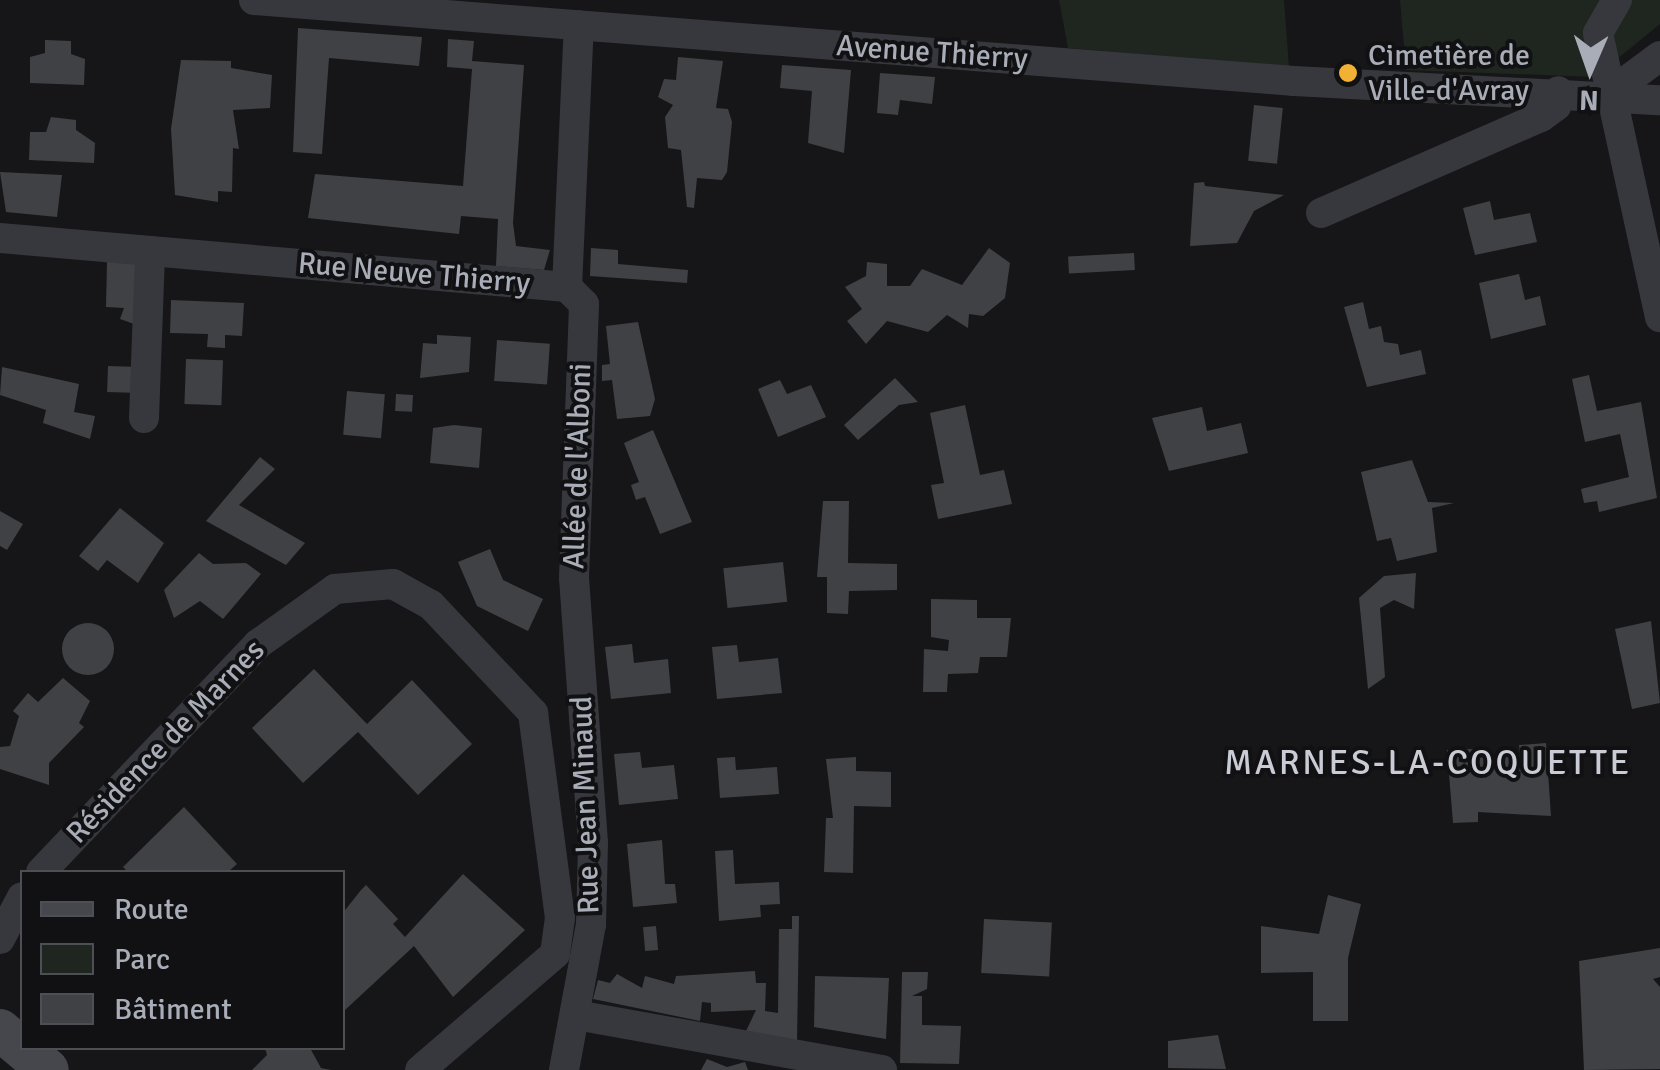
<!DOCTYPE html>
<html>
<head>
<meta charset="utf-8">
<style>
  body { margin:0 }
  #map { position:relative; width:1660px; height:1070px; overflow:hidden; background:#161618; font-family:Signika,sans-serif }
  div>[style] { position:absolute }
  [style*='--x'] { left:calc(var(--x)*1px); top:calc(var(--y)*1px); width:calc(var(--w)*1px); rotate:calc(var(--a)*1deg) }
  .green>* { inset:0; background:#1e261f }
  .building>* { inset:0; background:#404145; transform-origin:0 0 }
  .round { border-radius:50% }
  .street>* { height:30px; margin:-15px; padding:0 15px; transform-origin:15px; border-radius:15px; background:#37383d }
  .secondary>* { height:42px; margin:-21px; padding:0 21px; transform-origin:21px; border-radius:21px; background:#45474d }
  .dots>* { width:28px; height:28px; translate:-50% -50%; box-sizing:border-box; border:5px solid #111113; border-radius:50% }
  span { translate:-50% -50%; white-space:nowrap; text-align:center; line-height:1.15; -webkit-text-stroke:8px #111113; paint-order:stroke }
  .street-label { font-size:30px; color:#a8adb8 }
  .poi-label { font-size:30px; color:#a8adb8 }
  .left { translate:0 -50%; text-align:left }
  .quarter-label { font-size:35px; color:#c9ccd4; letter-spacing:2.5px }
  .legend { position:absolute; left:20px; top:870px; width:325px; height:180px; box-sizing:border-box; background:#111113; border:2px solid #4d4f55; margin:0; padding:12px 18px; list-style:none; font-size:30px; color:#a8adb8 }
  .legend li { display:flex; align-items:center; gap:20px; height:50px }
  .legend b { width:50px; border:2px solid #4d4f55 }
  .north { position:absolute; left:1540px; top:20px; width:100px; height:100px; -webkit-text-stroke:8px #111113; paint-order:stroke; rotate:182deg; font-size:28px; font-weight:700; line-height:40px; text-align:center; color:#a8adb8 }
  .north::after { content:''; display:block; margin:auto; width:35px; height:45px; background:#a8adb8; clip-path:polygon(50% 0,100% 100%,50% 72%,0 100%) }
</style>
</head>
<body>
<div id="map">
  <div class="green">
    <div style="clip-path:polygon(1059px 0,1284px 0,1289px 67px,1068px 48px)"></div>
    <div style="clip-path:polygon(1400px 0,1660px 0,1660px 24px,1595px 77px,1406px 70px)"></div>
  </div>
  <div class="building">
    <div style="clip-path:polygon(298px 28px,422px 37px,419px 66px,329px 58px,322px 154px,293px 152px)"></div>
    <div style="clip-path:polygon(448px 39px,474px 41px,472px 61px,524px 65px,513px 223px,516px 246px,550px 250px,544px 270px,496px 266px,498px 219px,461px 216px,459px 234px,308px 218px,315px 174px,463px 186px,472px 69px,447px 67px)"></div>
    <div style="clip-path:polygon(45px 40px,71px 41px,71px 54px,85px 59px,84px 85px,30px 83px,30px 57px,45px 53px)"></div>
    <div style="clip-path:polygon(678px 57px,723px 61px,716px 108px,728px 109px,732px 122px,727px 172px,722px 180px,697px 178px,694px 208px,687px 207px,681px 150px,668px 148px,665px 117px,673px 105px,658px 97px,664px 79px,676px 80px)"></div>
    <div style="clip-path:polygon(181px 60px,231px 61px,231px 68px,272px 75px,270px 108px,233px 110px,239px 149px,233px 148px,232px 192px,218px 191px,218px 202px,175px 195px,171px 129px)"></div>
    <div style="clip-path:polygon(782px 65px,851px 70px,844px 153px,808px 143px,812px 91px,780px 88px)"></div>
    <div style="clip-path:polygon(880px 73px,935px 77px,932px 104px,900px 100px,898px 115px,877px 113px)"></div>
    <div style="left:1254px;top:105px;width:29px;height:56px;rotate:6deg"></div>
    <div style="clip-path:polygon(51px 117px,76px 120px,76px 130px,95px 143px,94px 163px,29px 160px,30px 132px,46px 132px)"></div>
    <div style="clip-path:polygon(0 172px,62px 175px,57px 217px,6px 212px)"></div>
    <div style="clip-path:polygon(1204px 182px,1205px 186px,1284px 195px,1254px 211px,1237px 243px,1190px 246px,1194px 183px)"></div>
    <div style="clip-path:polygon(1490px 201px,1494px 220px,1530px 213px,1537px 242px,1475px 255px,1463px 208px)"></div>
    <div style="clip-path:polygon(591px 248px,618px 250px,618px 264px,688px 270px,687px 283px,590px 276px)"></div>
    <div style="clip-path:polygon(989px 248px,1010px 263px,1005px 298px,983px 316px,969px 314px,968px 328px,947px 315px,928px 332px,887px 321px,866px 344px,847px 321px,862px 309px,845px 287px,866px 276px,867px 262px,887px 264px,887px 286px,910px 286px,922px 269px,962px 285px)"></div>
    <div style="left:1134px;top:253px;width:17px;height:66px;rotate:87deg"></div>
    <div style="clip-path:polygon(107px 261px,137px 264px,134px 324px,120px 319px,124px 308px,106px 307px)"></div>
    <div style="clip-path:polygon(1519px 274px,1525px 300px,1540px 296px,1546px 325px,1491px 339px,1479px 283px)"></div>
    <div style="clip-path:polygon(171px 300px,244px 303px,242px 336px,225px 335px,225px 348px,207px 347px,208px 334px,170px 333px)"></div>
    <div style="clip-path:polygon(1363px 302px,1369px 329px,1381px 326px,1384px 342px,1398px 344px,1400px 355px,1421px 350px,1426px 374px,1367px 387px,1344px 307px)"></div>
    <div style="clip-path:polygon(638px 322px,655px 399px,650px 416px,617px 419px,612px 380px,602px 381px,602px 365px,610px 364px,606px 326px)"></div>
    <div style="clip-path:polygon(437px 335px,471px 337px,469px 372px,420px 378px,423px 343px,437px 344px)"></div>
    <div style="left:497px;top:340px;width:53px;height:41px;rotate:4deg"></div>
    <div style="left:186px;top:359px;width:37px;height:45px;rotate:2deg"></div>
    <div style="left:108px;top:366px;width:24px;height:26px;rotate:2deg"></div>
    <div style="clip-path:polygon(2px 367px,79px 384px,74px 412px,95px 416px,90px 439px,43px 423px,46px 410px,0 395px)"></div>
    <div style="clip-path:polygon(1589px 375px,1597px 411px,1641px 402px,1657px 498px,1599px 512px,1597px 501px,1584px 503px,1581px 489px,1629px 477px,1620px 434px,1585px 442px,1572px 379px)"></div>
    <div style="clip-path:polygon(895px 378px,918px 402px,899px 405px,858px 440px,844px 425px)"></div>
    <div style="clip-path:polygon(780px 380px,787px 394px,811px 385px,826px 417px,778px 437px,758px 389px)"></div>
    <div style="left:347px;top:391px;width:38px;height:44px;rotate:5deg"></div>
    <div style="left:396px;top:394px;width:17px;height:17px;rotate:3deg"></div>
    <div style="clip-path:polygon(965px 405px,980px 475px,1004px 470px,1012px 504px,938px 519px,931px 485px,944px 483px,930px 413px)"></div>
    <div style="clip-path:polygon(1202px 407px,1207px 431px,1241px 423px,1248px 453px,1169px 471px,1152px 418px)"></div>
    <div style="clip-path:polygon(454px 425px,482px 428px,479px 468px,430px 463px,433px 428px)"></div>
    <div style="clip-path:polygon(653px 430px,692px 522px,660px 534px,645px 497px,636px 500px,631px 485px,639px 482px,624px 443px)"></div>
    <div style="clip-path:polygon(260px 457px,275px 469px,239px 505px,305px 543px,286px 565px,206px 521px)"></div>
    <div style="clip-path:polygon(1412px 460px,1428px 502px,1454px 503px,1432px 508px,1437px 552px,1397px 561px,1391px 538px,1377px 541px,1361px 472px)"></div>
    <div style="clip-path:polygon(823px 501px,849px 501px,848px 563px,897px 564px,897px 590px,849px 591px,848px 614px,827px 613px,827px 577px,817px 577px)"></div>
    <div style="clip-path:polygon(120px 508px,164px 543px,138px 583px,107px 560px,98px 571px,79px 556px)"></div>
    <div style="clip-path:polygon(0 511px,23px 524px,7px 550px,0 546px)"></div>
    <div style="clip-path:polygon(490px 549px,503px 580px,543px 599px,528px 631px,477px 606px,458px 562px)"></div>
    <div style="clip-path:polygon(199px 553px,213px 564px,246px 563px,261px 574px,223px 619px,200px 601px,174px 618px,164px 590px)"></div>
    <div style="left:783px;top:562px;width:40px;height:60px;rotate:84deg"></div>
    <div style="clip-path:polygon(1416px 573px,1414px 609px,1394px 600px,1380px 608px,1385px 677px,1368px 689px,1359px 598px,1384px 576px)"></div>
    <div style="clip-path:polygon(931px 599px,977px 600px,977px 618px,1011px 618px,1007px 657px,980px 657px,978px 673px,948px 674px,947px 692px,923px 692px,924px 649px,948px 651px,949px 640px,931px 637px)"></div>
    <div style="clip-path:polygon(1651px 621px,1660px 703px,1632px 709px,1615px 629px)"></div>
    <div class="round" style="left:62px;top:623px;width:52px;height:52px"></div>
    <div style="clip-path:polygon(632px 644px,634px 663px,668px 659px,671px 693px,611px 699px,605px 647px)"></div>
    <div style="clip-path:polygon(737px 645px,739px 662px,778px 658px,782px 693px,717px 699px,712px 647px)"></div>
    <div style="clip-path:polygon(314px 669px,367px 724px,412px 680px,472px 744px,418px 795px,358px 732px,303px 783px,252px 728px)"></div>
    <div style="clip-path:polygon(63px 678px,90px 701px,79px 723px,84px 727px,49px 763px,49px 785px,0 769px,0 747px,10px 746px,19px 716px,13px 711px,28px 693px,38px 702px)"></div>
    <div style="clip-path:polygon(1546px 743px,1551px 816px,1478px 812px,1478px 822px,1453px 823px,1447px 750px,1473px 749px,1474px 758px,1520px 755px,1519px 745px)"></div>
    <div style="clip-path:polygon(640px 752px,642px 768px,674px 765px,678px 799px,619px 805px,614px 754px)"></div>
    <div style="clip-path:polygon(735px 757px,736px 770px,777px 767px,779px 794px,720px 798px,717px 758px)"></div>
    <div style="clip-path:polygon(856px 757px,856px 771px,891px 772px,891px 807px,854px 806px,853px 873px,824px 872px,826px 818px,833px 818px,826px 759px)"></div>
    <div style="clip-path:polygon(184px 807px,237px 864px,228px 872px,128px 872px,123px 867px)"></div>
    <div style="clip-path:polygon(662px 840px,665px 884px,675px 884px,677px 903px,633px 907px,627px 844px)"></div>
    <div style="clip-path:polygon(733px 850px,735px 884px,779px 882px,780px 904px,760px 905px,761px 917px,719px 921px,715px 851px)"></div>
    <div style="clip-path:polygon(463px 874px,525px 930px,453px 997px,414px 946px,345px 1010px,342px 914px,361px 890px,366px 885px,398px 919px,393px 924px,405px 937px)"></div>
    <div style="clip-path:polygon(1328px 895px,1361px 904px,1348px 958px,1348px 1021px,1313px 1021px,1313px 972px,1261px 973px,1261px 926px,1319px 934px)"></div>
    <div style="clip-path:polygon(792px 916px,799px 916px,797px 1043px,746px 1031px,756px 1010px,711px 1012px,711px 1003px,702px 1002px,700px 1021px,593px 999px,598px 980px,610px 983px,617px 974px,642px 988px,645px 976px,674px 984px,676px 976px,755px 971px,756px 983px,766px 983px,765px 1011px,778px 1013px,779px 929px,792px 929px)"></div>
    <div style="left:984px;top:919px;width:68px;height:54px;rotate:3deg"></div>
    <div style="left:656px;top:926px;width:24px;height:13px;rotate:85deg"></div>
    <div style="clip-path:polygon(1660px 948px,1660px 977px,1653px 979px,1660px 987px,1660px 1069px,1584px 1070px,1579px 961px)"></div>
    <div style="clip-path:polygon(902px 972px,928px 972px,927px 989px,912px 996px,922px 996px,922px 1025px,961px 1026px,959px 1064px,900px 1063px)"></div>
    <div style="clip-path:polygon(815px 976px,889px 978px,886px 1039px,814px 1027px)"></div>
    <div style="clip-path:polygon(1218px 1035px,1226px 1069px,1168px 1068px,1168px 1041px)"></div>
    <div style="clip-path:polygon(265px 1048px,310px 1048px,321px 1068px,331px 1070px,252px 1070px,267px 1055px)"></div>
    <div style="clip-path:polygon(707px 1059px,727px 1067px,745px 1062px,748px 1070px,701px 1070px)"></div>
  </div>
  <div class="street">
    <div style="--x:254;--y:0;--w:1043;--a:4.45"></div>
    <div style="--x:1294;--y:81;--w:366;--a:3"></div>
    <div style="--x:1617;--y:0;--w:38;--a:120"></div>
    <div style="--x:1598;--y:33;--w:291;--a:77.7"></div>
    <div style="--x:1610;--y:93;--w:62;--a:-36.5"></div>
    <div style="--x:1321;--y:213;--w:240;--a:-23.6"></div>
    <div style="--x:1541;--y:117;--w:19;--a:-36"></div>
    <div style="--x:1556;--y:106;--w:15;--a:-82"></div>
    <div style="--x:0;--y:238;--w:569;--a:4.94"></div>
    <div style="--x:567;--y:287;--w:262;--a:-87.4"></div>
    <div style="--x:144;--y:418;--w:167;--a:-87.9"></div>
    <div style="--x:41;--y:872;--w:315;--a:-46.4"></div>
    <div style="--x:258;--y:644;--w:95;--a:-35.5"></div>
    <div style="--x:335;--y:589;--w:58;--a:-4.9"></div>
    <div style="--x:393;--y:584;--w:43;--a:28.9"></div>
    <div style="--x:431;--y:605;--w:149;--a:46.6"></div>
    <div style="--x:533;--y:713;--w:207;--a:82.5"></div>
    <div style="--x:560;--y:918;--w:36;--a:98"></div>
    <div style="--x:555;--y:954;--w:178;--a:139.3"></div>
    <div style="--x:0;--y:939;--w:47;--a:-62.4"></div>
    <div style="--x:576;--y:1015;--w:311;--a:10.2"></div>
    <div style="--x:564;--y:1070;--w:147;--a:-79.5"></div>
    <div style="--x:591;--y:925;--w:82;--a:-88.6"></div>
    <div style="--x:593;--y:843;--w:266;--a:-94.1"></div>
    <div style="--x:574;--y:578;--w:274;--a:-87.9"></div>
    <div style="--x:584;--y:304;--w:24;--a:-135"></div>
  </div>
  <div class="secondary">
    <div style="--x:0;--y:1030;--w:62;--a:39.8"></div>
  </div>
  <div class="dots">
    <div style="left:1348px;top:73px;background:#f2b134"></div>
  </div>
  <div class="street-label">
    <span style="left:932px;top:53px;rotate:4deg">Avenue Thierry</span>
    <span style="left:414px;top:274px;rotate:5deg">Rue Neuve Thierry</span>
    <span style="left:578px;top:466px;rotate:-88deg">Allée de l'Alboni</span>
    <span style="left:166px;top:742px;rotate:-46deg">Résidence de Marnes</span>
    <span style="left:586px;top:805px;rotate:-92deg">Rue Jean Minaud</span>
  </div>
  <div class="poi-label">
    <span class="left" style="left:1368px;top:73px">Cimetière de<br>Ville-d'Avray</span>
  </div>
  <div class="quarter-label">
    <span style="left:1428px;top:763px">MARNES-LA-COQUETTE</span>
  </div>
  <ul class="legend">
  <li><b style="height:12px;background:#45474d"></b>Route</li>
  <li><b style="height:28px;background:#1e261f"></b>Parc</li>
  <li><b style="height:28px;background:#404145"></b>Bâtiment</li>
  </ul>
  <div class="north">N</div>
</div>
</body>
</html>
